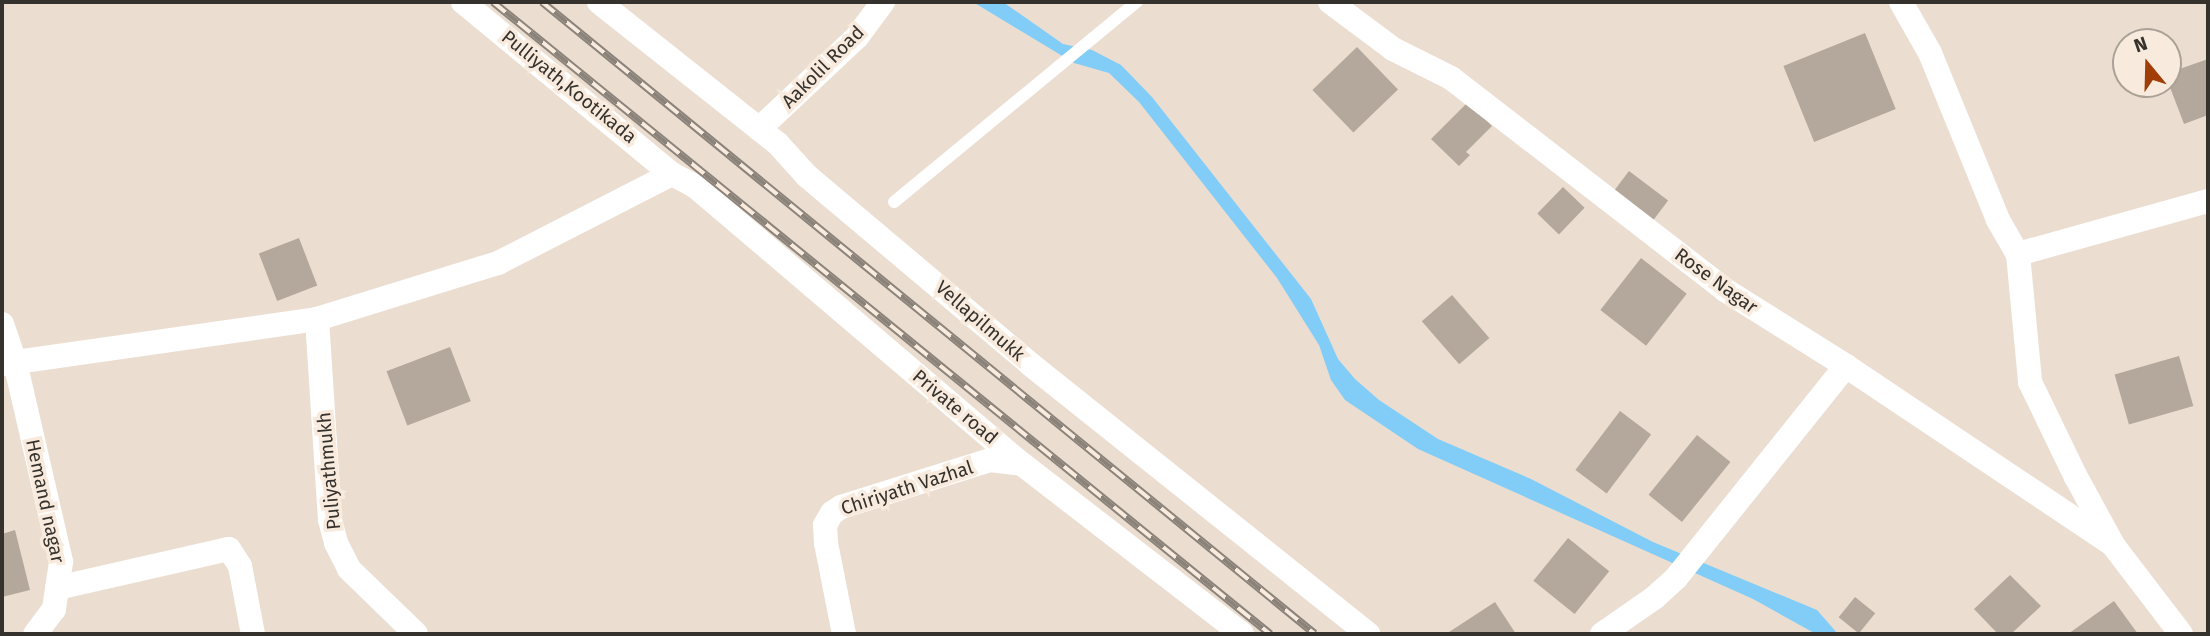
<!DOCTYPE html>
<html>
<head>
<meta charset="utf-8">
<style>
  body { margin:0 }
  #map { position:relative; width:2210px; height:636px; overflow:hidden; background:#ebded1; font-family:"Fira Sans",sans-serif }
  div>[style] { position:absolute }
  [style*='--x'] { left:calc(var(--x)*1px); top:calc(var(--y)*1px); width:calc(var(--w)*1px); rotate:calc(var(--a)*1deg) }
  .water>* { inset:0; background:#81cdf7 }
  .building>* { inset:0; background:#b3a89b; transform-origin:0 0 }
  .lane>* { height:12px; margin:-6px; padding:0 6px; transform-origin:6px; border-radius:6px; background:#fff }
  .street>* { height:24px; margin:-12px; padding:0 12px; transform-origin:12px; border-radius:12px; background:#fff }
  .rail>* { height:8px; margin-top:-4px; transform-origin:0; background:repeating-linear-gradient(90deg,#f8ebde 0 16px,#8b837a 0 32px); box-sizing:border-box; border-block:2px solid #8b837a }
  span { translate:-50% -50%; white-space:nowrap; text-align:center; line-height:1.15; -webkit-text-stroke:7px #f8ebde; paint-order:stroke }
  .street-label { font-size:19px; color:#35312c }
  .frame { position:absolute; inset:0; border:4px solid #35312c; pointer-events:none }
  .north { position:absolute; left:2112px; top:28px; width:70px; height:70px; box-sizing:border-box; background:#f8ebde; border:2px solid #aaa197; border-radius:50%; rotate:341deg; font-size:19px; font-weight:700; line-height:28px; text-align:center; color:#35312c }
  .north::after { content:''; display:block; margin:auto; width:24px; height:32px; background:#a13d07; clip-path:polygon(50% 0,100% 100%,50% 72%,0 100%) }
</style>
</head>
<body>
<div id="map">
  <div class="water">
    <div style="clip-path:polygon(973px 2px,1003px 2px,1063px 44px,1092px 50px,1121px 65px,1152px 97px,1311px 299px,1338px 359px,1355px 379px,1379px 400px,1438px 439px,1531px 479px,1653px 542px,1817px 610px,1838px 634px,1816px 634px,1753px 599px,1418px 449px,1345px 400px,1331px 380px,1319px 345px,1277px 278px,1139px 102px,1109px 73px,1074px 63px)"></div>
  </div>
  <div class="building">
    <div style="left:1865px;top:33px;width:82px;height:88px;rotate:68deg"></div>
    <div style="left:1357px;top:47px;width:59px;height:62px;rotate:46deg"></div>
    <div style="clip-path:polygon(2208px 59px,2208px 115px,2184px 124px,2168px 82px,2168px 73px)"></div>
    <div style="clip-path:polygon(1468px 102px,1492px 126px,1466px 152px,1470px 155px,1459px 166px,1431px 139px)"></div>
    <div style="left:1629px;top:171px;width:49px;height:31px;rotate:37deg"></div>
    <div style="left:1563px;top:187px;width:30px;height:37px;rotate:44deg"></div>
    <div style="left:299px;top:238px;width:51px;height:43px;rotate:69deg"></div>
    <div style="left:1641px;top:258px;width:58px;height:66px;rotate:38deg"></div>
    <div style="left:1452px;top:295px;width:57px;height:40px;rotate:49deg"></div>
    <div style="left:450px;top:347px;width:58px;height:68px;rotate:69deg"></div>
    <div style="left:2179px;top:356px;width:52px;height:67px;rotate:74deg"></div>
    <div style="left:1620px;top:411px;width:39px;height:74px;rotate:37deg"></div>
    <div style="left:1697px;top:435px;width:43px;height:77px;rotate:39deg"></div>
    <div style="clip-path:polygon(15px 530px,30px 590px,2px 597px,2px 534px)"></div>
    <div style="left:1568px;top:538px;width:53px;height:55px;rotate:39deg"></div>
    <div style="clip-path:polygon(2010px 575px,2041px 606px,2011px 634px,1998px 634px,1974px 609px)"></div>
    <div style="left:1855px;top:597px;width:26px;height:26px;rotate:39deg"></div>
    <div style="clip-path:polygon(2114px 601px,2138px 634px,2068px 634px)"></div>
    <div style="clip-path:polygon(1495px 602px,1516px 634px,1446px 634px)"></div>
  </div>
  <div class="lane">
    <div style="--x:894;--y:202;--w:315;--a:-39.5"></div>
  </div>
  <div class="street">
    <div style="--x:463;--y:2;--w:271;--a:39.5"></div>
    <div style="--x:672;--y:174;--w:26;--a:28"></div>
    <div style="--x:695;--y:186;--w:429;--a:40.4"></div>
    <div style="--x:1022;--y:464;--w:278;--a:37.7"></div>
    <div style="--x:599;--y:2;--w:228;--a:38.4"></div>
    <div style="--x:778;--y:144;--w:43;--a:47.8"></div>
    <div style="--x:807;--y:176;--w:292;--a:40.1"></div>
    <div style="--x:1030;--y:364;--w:433;--a:38.6"></div>
    <div style="--x:1330;--y:2;--w:79;--a:36.7"></div>
    <div style="--x:1393;--y:49;--w:65;--a:26.6"></div>
    <div style="--x:1451;--y:78;--w:346;--a:37.7"></div>
    <div style="--x:1725;--y:290;--w:143;--a:32.1"></div>
    <div style="--x:1846;--y:366;--w:321;--a:33.8"></div>
    <div style="--x:1901;--y:2;--w:59;--a:60.4"></div>
    <div style="--x:1930;--y:53;--w:180;--a:67.8"></div>
    <div style="--x:1998;--y:220;--w:39;--a:60"></div>
    <div style="--x:2018;--y:254;--w:129;--a:84.6"></div>
    <div style="--x:2030;--y:382;--w:106;--a:64.2"></div>
    <div style="--x:2076;--y:477;--w:77;--a:61.4"></div>
    <div style="--x:2113;--y:545;--w:112;--a:52.6"></div>
    <div style="--x:759;--y:129;--w:134;--a:-43.2"></div>
    <div style="--x:857;--y:37;--w:44;--a:-53.4"></div>
    <div style="--x:2018;--y:254;--w:197;--a:-15.6"></div>
    <div style="--x:317;--y:319;--w:201;--a:86.3"></div>
    <div style="--x:330;--y:520;--w:24;--a:75"></div>
    <div style="--x:336;--y:543;--w:29;--a:63"></div>
    <div style="--x:349;--y:569;--w:93;--a:44.1"></div>
    <div style="--x:2;--y:324;--w:40;--a:71.1"></div>
    <div style="--x:15;--y:362;--w:205;--a:77"></div>
    <div style="--x:61;--y:562;--w:48;--a:98.5"></div>
    <div style="--x:54;--y:609;--w:31;--a:127"></div>
    <div style="--x:2;--y:364;--w:318;--a:-8.1"></div>
    <div style="--x:317;--y:319;--w:189;--a:-17.2"></div>
    <div style="--x:498;--y:263;--w:195;--a:-27.1"></div>
    <div style="--x:57;--y:588;--w:176;--a:-12.8"></div>
    <div style="--x:229;--y:549;--w:20;--a:57"></div>
    <div style="--x:240;--y:566;--w:69;--a:79.2"></div>
    <div style="--x:844;--y:634;--w:93;--a:-101.2"></div>
    <div style="--x:826;--y:543;--w:18;--a:-93"></div>
    <div style="--x:825;--y:525;--w:14;--a:-60"></div>
    <div style="--x:832;--y:513;--w:11;--a:-34"></div>
    <div style="--x:841;--y:507;--w:156;--a:-17.5"></div>
    <div style="--x:990;--y:460;--w:32;--a:7"></div>
    <div style="--x:1602;--y:634;--w:63;--a:-34.7"></div>
    <div style="--x:1654;--y:598;--w:30;--a:-42"></div>
    <div style="--x:1676;--y:578;--w:272;--a:-51.3"></div>
  </div>
  <div class="rail">
    <div style="--x:493;--y:2;--w:1002;--a:39.12"></div>
    <div style="--x:542;--y:2;--w:998;--a:39.27"></div>
  </div>
  <div class="street-label">
    <span style="left:823px;top:67px;rotate:-45deg">Aakolil Road</span>
    <span style="left:569px;top:87px;rotate:39deg">Pulliyath,Kootikada</span>
    <span style="left:1716px;top:281px;rotate:36deg">Rose Nagar</span>
    <span style="left:980px;top:321px;rotate:41deg">Vellapilmukk</span>
    <span style="left:955px;top:407px;rotate:40deg">Private road</span>
    <span style="left:329px;top:471px;rotate:-95deg">Puliyathmukh</span>
    <span style="left:907px;top:488px;rotate:-18deg">Chiriyath Vazhal</span>
    <span style="left:45px;top:501px;rotate:78deg">Hemand nagar</span>
  </div>
  <div class="frame"></div>
  <div class="north">N</div>
</div>
</body>
</html>
